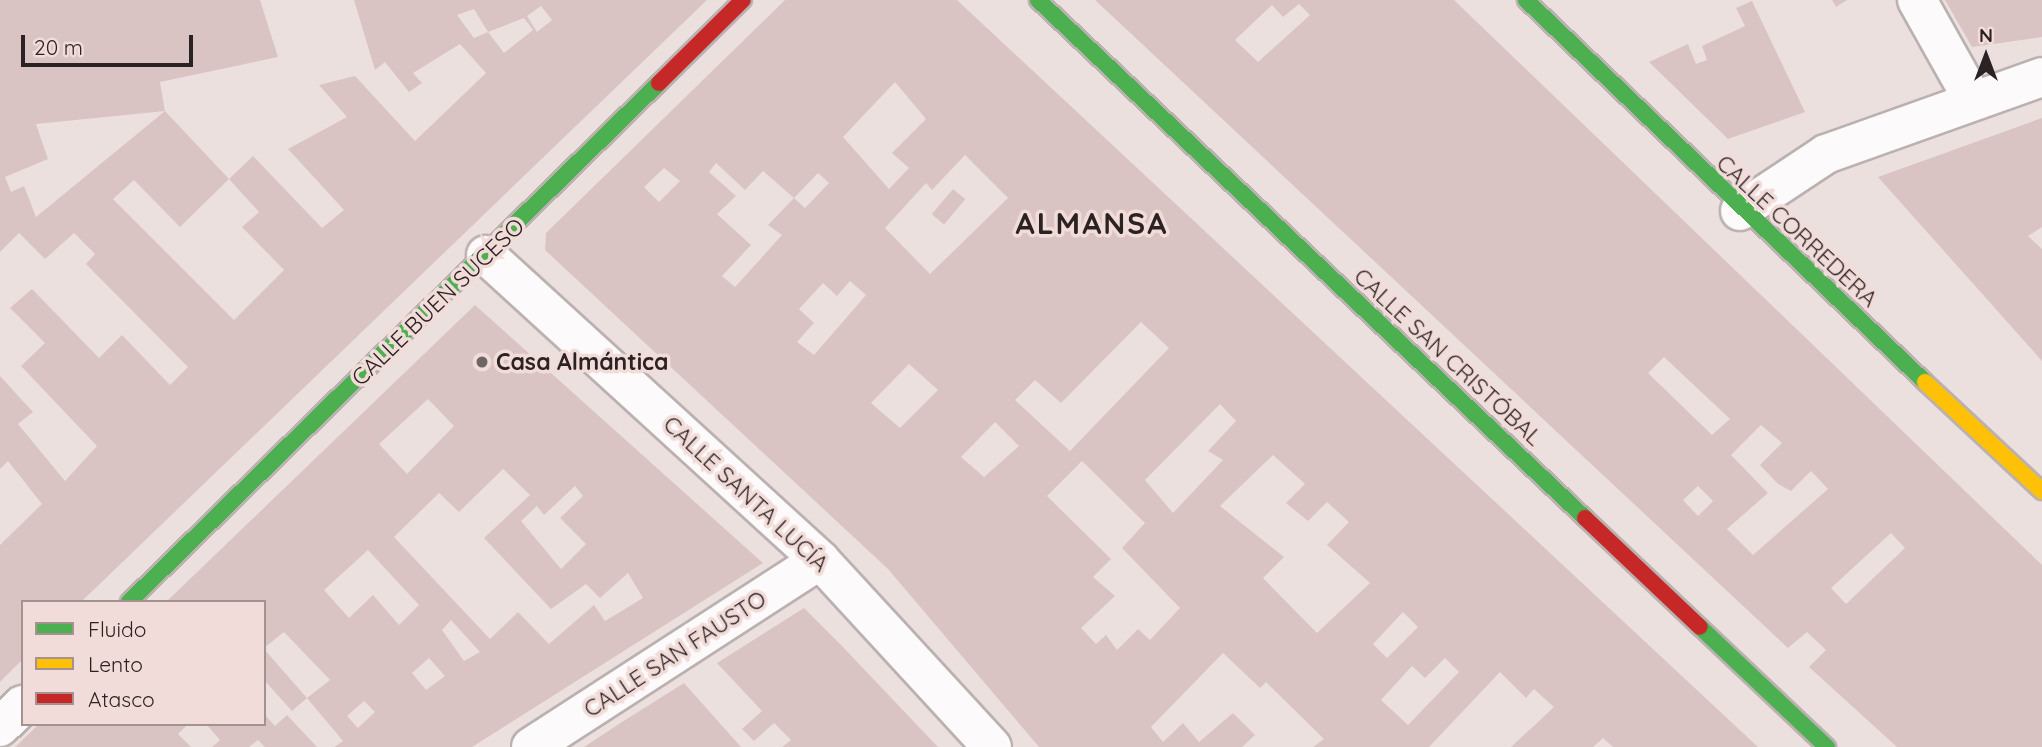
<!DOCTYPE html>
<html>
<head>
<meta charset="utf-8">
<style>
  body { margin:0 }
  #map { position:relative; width:2042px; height:747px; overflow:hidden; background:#ece0df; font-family:Quicksand,sans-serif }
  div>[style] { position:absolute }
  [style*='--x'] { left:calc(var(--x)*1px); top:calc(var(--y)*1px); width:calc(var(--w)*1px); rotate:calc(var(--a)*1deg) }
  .building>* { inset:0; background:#d9c4c3; transform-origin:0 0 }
  .roads { filter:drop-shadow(2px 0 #bab1b0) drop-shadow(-2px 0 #bab1b0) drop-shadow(0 2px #bab1b0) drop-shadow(0 -2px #bab1b0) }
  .street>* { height:38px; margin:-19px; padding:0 19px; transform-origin:19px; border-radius:19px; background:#fcfafa }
  .fast>* { height:16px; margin:-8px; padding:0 8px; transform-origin:8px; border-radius:8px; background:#4caf50 }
  .slow>* { height:16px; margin:-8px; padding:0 8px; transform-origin:8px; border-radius:8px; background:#ffc107 }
  .jam>* { height:16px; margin:-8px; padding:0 8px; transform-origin:8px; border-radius:8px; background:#c62828 }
  .dots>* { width:19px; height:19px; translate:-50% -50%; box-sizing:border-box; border:4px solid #f2dcd9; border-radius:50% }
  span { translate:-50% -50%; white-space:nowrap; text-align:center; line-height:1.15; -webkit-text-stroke:7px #f2dcd9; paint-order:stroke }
  .street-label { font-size:23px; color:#2b2323 }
  .poi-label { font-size:23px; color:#2b2323; font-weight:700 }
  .left { translate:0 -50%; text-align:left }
  .district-label { font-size:30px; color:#2b2323; font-weight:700; letter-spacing:2px }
  .legend { position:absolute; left:21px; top:600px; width:245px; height:126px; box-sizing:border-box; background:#f2dcd9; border:2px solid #a29290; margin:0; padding:9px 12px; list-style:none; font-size:21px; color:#2b2323 }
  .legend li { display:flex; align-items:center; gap:14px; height:35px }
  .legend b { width:35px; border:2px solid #a29290 }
  .north { position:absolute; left:1951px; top:21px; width:70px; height:70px; -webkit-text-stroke:5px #f2dcd9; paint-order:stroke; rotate:0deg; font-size:19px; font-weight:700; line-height:28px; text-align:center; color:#2b2323 }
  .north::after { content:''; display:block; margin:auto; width:24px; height:32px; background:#2b2323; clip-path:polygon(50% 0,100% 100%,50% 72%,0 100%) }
  .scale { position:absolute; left:21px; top:35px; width:172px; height:32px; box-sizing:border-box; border:4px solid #2b2323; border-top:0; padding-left:9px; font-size:21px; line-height:24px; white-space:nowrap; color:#2b2323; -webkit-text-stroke:5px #f2dcd9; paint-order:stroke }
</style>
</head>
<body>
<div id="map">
  <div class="building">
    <div style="clip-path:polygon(evenodd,0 0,260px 0,278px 57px,160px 82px,165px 111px,36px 124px,48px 159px,5px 177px,11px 192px,24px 186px,36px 217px,165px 111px,229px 179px,180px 227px,134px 180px,113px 199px,234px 320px,284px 270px,242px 227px,259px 212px,229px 179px,253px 156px,322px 228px,344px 210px,288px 149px,347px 117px,319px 85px,355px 76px,415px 141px,486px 73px,460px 44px,413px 73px,422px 83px,409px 92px,385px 62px,375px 70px,354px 0,707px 0,81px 602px,23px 602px,23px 659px,0 682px,0 545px,42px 504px,8px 461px,0 469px,0 376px,33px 412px,18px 424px,65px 481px,97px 446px,21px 366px,45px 343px,10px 308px,32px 289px,99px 358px,122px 335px,170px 385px,188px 367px,86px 264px,95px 254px,74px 233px,45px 259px,19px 233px,0 252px,0 0,541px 6px,552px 20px,537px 32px,527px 16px,541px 6px,0 0,474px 9px,488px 32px,474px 38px,457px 15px,474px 9px,0 0,524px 18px,533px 30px,504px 53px,488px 32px,524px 18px)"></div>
    <div style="clip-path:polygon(evenodd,785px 0,957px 0,1758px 747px,1613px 747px,1603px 738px,1593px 747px,1511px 747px,1554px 707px,1534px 689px,1526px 698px,1500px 672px,1429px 747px,1313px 747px,1324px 739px,1266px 682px,1260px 688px,1223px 653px,1151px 727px,1163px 742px,1183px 723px,1199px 742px,1233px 713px,1255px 735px,1242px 747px,1039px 747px,888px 569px,545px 250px,546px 233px,785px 0,895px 82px,926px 119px,892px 153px,909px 168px,889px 189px,843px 137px,895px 82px,785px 0,965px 155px,1008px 198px,930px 274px,885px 228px,926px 183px,932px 190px,965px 155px,785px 0,716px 163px,745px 190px,763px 171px,794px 198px,818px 173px,829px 183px,805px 208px,794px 198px,768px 225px,782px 235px,735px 287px,722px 276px,751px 245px,717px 214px,736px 196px,709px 172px,716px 163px,785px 0,664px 168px,680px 181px,659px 202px,644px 187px,664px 168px,785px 0,850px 281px,866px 295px,814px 355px,797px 342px,814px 323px,799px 309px,823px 283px,837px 296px,850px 281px,785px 0,1141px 322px,1169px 348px,1070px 451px,1015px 400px,1035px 380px,1061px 403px,1141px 322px,785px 0,909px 364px,938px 390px,900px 428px,871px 403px,909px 364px,785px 0,1220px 404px,1236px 421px,1208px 451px,1223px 460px,1173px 513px,1145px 480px,1220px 404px,785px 0,995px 422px,1019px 446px,984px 477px,961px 457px,995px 422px,785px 0,1273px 455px,1305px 484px,1286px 503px,1308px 521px,1327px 502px,1349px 522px,1327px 545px,1370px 583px,1317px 633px,1263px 578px,1284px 557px,1220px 506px,1273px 455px,785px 0,1082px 461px,1145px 523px,1122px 548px,1180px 608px,1150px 640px,1138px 629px,1117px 650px,1106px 635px,1096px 644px,1081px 628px,1115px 596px,1093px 577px,1111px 559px,1047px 496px,1082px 461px,785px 0,1403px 612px,1418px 627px,1387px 658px,1373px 644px,1403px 612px,785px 0,1445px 658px,1459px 672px,1408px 725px,1381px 700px,1412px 666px,1425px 678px,1445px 658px)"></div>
    <div style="clip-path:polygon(evenodd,1095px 0,1454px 0,2042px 565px,2042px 747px,1897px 747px,1809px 667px,1826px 650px,1807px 632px,1788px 648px,1095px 0,1299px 4px,1310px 15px,1258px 62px,1235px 40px,1272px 5px,1283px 17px,1299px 4px,1095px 0,1664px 357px,1730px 419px,1712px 435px,1648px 373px,1664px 357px,1095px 0,1761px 425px,1782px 443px,1760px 465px,1778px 484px,1791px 491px,1811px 471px,1828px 489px,1753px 555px,1727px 529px,1768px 493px,1731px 455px,1761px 425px,1095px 0,1698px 486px,1713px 501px,1698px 516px,1683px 500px,1698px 486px,1095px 0,1891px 533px,1905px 548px,1846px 604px,1831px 588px,1891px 533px)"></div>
    <div style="clip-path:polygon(1832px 0,1847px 0,1836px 7px)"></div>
    <div style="clip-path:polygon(1945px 0,2042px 0,2042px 37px,1972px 47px)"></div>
    <div style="clip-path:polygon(1752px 1px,1805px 112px,1728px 139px,1649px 62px,1688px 44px,1696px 64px,1707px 60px,1702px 46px,1745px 26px,1736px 8px)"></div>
    <div style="clip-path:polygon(2042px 118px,2042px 227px,2028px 236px,2042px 249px,2042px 361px,1878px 177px)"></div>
    <div style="left:953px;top:189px;width:16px;height:33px;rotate:40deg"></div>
    <div style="clip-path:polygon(evenodd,475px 305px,763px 563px,472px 747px,334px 747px,343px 741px,307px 698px,330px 680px,284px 632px,264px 648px,264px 602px,166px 602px,475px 305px,428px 399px,454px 426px,407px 474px,379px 444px,428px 399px,475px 305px,503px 469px,530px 495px,484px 538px,551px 609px,586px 584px,600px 598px,628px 573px,643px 598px,605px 621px,594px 605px,549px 644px,518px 612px,490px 639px,394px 537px,439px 493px,459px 512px,503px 469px,475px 305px,575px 486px,583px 496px,560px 518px,586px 544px,561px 569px,521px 521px,537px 506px,544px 515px,575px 486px,475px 305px,368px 550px,419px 605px,399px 625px,373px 595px,349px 618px,324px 590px,368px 550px,475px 305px,451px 620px,480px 652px,464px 661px,442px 630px,451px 620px,475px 305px,429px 658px,445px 676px,426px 690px,412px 673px,429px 658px,475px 305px,364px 701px,375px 712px,358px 728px,347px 716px,364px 701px)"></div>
    <div style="clip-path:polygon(804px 608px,841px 645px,938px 747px,782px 747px,791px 740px,774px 723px,754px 741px,742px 729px,762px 711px,717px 663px)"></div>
    <div style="clip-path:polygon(264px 649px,307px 698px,292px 711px,264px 680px)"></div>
    <div style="clip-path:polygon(684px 683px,741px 747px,584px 747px,622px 722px)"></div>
    <div style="clip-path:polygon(264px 714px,275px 726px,287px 715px,317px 747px,265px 747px,258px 740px,249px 747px,212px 747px,220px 740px,206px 724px,264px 724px)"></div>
    <div style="clip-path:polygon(39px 724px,188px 724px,178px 734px,191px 747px,15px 747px)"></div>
  </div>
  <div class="roads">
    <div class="street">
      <div style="--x:1917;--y:0;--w:112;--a:60.7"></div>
      <div style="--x:1740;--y:211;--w:103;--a:-33.5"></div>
      <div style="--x:1826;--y:154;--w:229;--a:-19.6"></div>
      <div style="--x:486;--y:255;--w:452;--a:42.4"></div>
      <div style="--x:820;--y:560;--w:254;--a:47.4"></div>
      <div style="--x:0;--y:727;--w:32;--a:-44"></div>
      <div style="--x:531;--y:747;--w:344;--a:-32.9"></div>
    </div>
    <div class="fast">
      <div style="--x:1038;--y:0;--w:753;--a:43.44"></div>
      <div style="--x:1526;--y:0;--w:552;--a:43.75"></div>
      <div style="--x:129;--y:602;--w:742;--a:-44.4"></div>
      <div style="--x:1700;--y:627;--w:175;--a:43.4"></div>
    </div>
    <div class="slow">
      <div style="--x:1925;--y:382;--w:160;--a:43"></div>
    </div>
    <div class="jam">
      <div style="--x:659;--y:83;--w:118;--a:-44.7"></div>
      <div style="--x:1585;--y:518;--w:158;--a:43.5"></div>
    </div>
  </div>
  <div class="dots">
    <div style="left:482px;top:362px;background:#6f6565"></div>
  </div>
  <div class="street-label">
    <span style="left:1797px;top:231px;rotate:43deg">CALLE CORREDERA</span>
    <span style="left:438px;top:302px;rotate:-44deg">CALLE BUEN SUCESO</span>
    <span style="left:1448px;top:357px;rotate:43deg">CALLE SAN CRISTÓBAL</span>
    <span style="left:746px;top:494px;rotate:43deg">CALLE SANTA LUCÍA</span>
    <span style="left:675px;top:654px;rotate:-33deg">CALLE SAN FAUSTO</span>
  </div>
  <div class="poi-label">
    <span class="left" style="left:496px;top:362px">Casa Almántica</span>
  </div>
  <div class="district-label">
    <span style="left:1092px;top:223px">ALMANSA</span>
  </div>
  <ul class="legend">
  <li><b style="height:9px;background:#4caf50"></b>Fluido</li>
  <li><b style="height:9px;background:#ffc107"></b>Lento</li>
  <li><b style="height:9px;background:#c62828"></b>Atasco</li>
  </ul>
  <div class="north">N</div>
  <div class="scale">20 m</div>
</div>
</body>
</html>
